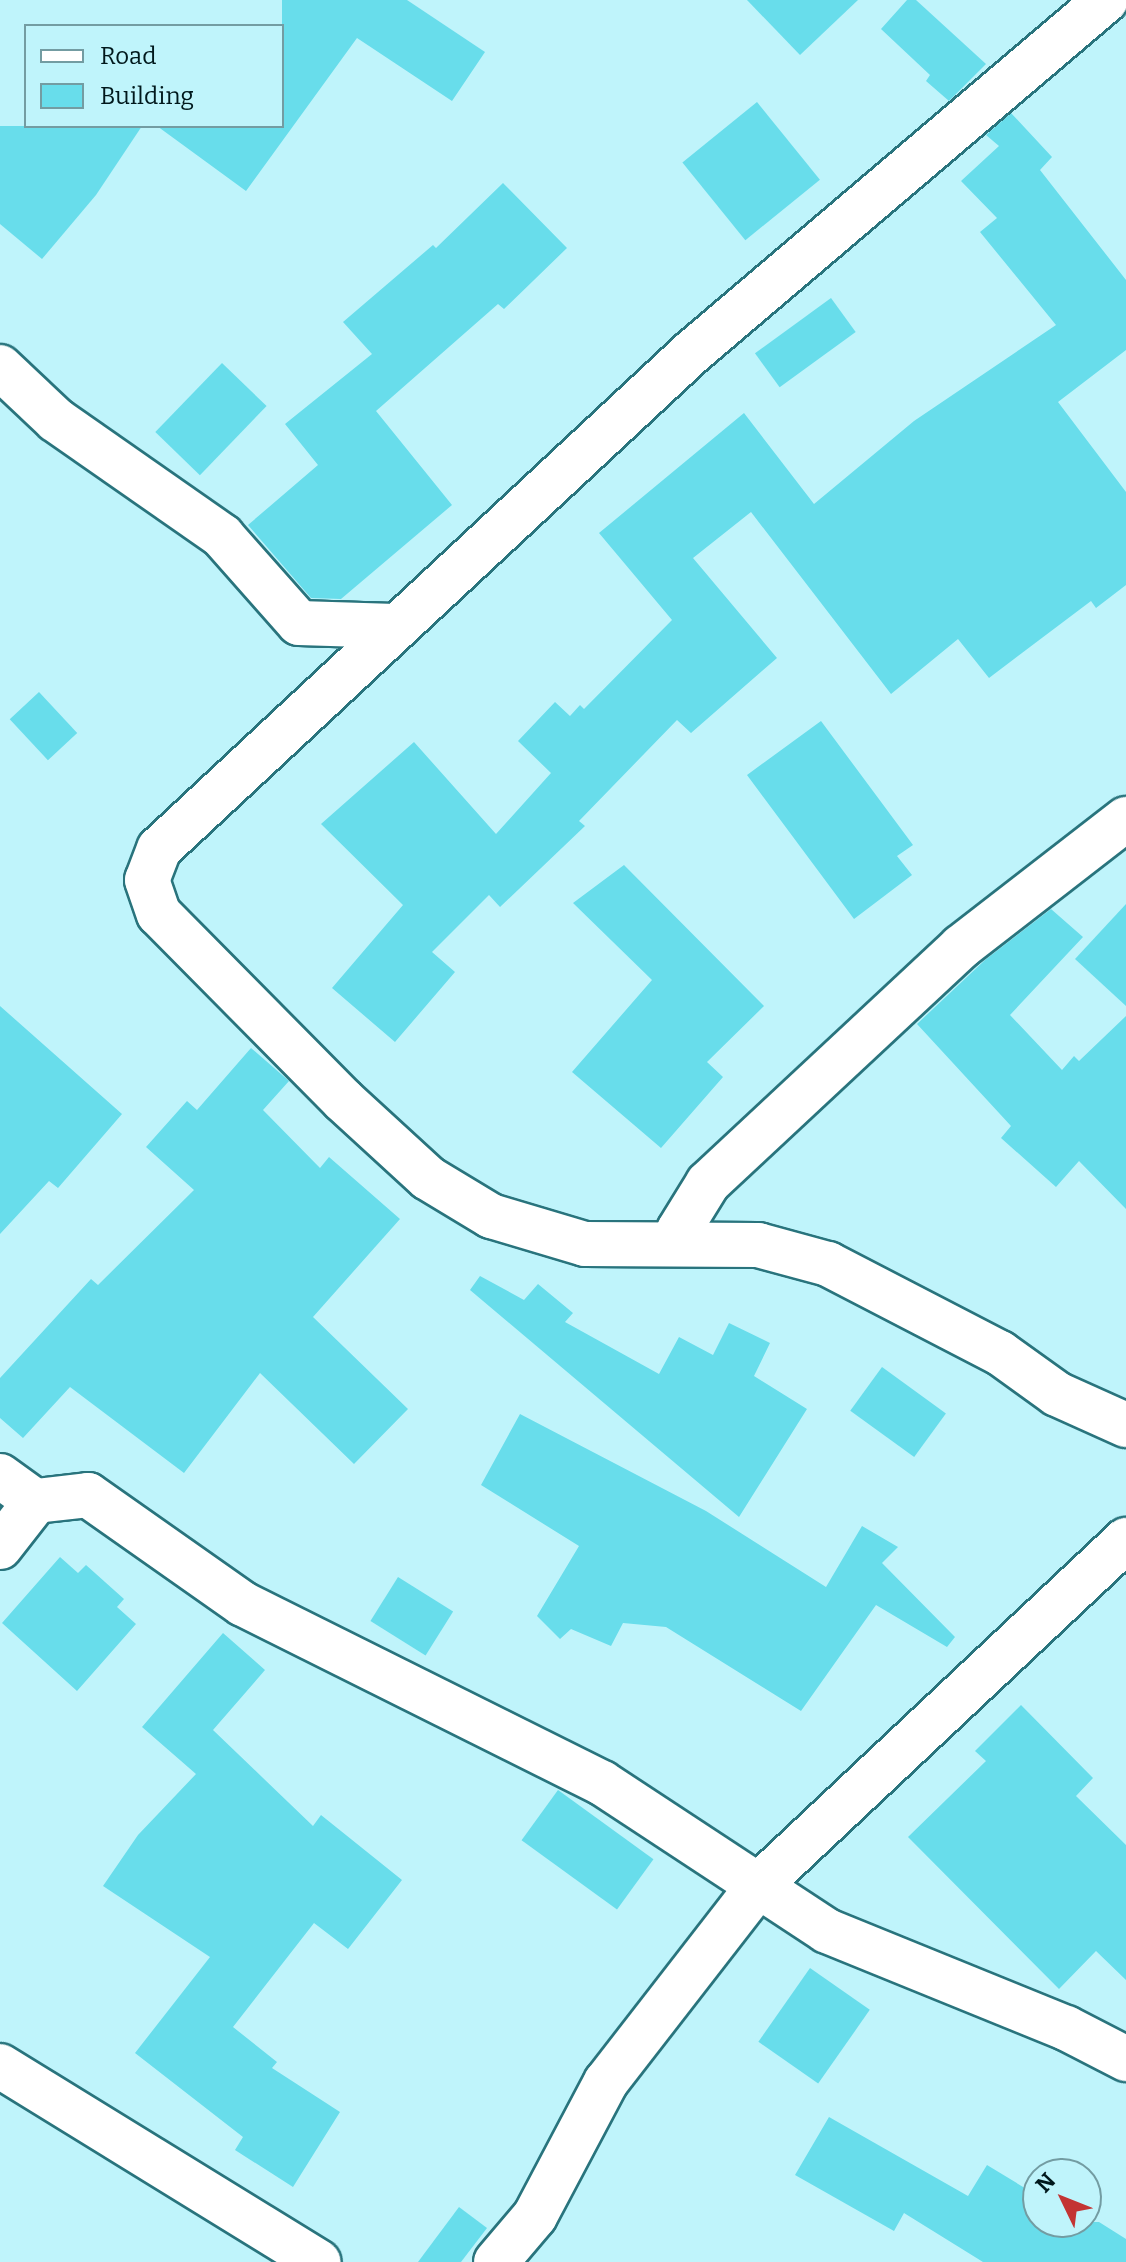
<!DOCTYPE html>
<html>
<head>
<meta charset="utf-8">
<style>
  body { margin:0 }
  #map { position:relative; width:1126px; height:2262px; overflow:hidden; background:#bff4fb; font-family:Bitter,serif }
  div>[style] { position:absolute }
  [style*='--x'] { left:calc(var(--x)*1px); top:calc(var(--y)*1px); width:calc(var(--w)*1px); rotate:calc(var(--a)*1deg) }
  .building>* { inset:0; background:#68ddeb; transform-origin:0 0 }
  .roads { filter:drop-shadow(2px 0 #29747d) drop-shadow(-2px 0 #29747d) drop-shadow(0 2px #29747d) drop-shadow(0 -2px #29747d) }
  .street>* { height:44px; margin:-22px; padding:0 22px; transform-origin:22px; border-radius:22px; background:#fff }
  span { translate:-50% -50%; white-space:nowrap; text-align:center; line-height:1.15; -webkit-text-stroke:8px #bff4fb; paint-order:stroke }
  .legend { position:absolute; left:24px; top:24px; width:260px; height:104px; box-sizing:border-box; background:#bff4fb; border:2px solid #739ca2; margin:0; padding:10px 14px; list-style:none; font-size:24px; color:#00181c }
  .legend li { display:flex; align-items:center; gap:16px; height:40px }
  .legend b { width:40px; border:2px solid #739ca2 }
  .north { position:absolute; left:1022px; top:2158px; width:80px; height:80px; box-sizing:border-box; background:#bff4fb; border:2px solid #739ca2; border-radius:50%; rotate:313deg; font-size:22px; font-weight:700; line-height:32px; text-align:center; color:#00181c }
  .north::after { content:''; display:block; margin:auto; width:28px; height:36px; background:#c33433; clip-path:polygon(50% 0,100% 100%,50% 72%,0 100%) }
</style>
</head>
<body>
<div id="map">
  <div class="building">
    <div style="clip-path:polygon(282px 0,407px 0,485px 52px,452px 101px,357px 38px,246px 191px,157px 126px,282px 126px)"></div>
    <div style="clip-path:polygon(747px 0,858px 0,800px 55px)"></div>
    <div style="clip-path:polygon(907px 0,916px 0,986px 64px,949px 101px,926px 81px,930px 75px,881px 29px)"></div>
    <div style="left:757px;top:102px;width:100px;height:96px;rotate:51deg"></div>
    <div style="clip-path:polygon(1011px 113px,1052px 157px,1040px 170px,1126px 280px,1126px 350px,1058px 402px,1126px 492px,1126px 585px,1096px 608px,1091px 601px,989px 678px,958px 639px,891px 694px,751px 512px,693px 558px,777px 658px,691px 733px,677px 720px,579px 821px,585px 826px,500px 907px,489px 895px,432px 952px,455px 972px,395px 1042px,332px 988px,403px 905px,321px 824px,414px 742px,496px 834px,551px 773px,518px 741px,555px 702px,570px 716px,580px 705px,584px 709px,672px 620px,599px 533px,744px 413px,814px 504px,914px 421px,1056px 325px,980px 232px,997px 218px,961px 181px,999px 146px,986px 135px)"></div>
    <div style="clip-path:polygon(0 126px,142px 126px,96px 195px,42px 259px,0 224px)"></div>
    <div style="clip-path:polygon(503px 183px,567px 248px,504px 309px,498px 304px,376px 411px,452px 505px,341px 599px,311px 598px,248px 525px,318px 465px,285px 424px,372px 354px,343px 322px,433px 245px,436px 248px)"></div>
    <div style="left:831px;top:298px;width:42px;height:94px;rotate:54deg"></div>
    <div style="left:222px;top:363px;width:62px;height:96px;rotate:44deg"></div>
    <div style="left:39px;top:692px;width:56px;height:40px;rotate:47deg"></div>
    <div style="clip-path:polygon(821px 721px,913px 845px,897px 856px,912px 875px,854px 919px,747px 775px)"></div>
    <div style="clip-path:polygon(624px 865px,764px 1006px,707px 1062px,723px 1077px,661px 1148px,572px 1072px,652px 980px,573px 903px)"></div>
    <div style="clip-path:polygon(1126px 904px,1126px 1006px,1075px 959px)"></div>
    <div style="clip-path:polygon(1051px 909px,1083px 937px,1010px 1015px,1062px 1070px,1074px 1056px,1079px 1061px,1126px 1016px,1126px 1209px,1079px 1161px,1056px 1187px,1001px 1138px,1011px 1126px,917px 1024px,985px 960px)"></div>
    <div style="clip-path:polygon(0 1006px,122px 1114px,58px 1188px,49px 1181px,0 1234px)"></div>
    <div style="clip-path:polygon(251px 1048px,289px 1081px,263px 1110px,320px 1168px,329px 1157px,400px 1219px,313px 1317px,408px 1409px,354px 1464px,260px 1373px,184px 1473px,70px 1387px,23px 1438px,0 1418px,0 1378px,91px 1279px,98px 1285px,194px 1190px,146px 1147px,187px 1101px,197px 1110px)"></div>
    <div style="clip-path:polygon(480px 1276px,524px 1300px,538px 1284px,573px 1313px,565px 1322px,659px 1374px,679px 1337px,713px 1355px,729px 1323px,770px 1343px,754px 1376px,807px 1409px,739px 1517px,470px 1290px)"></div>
    <div style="left:882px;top:1367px;width:79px;height:54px;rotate:36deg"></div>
    <div style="clip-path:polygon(520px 1414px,706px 1511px,826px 1587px,862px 1526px,898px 1547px,882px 1563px,955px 1637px,947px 1647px,876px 1605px,801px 1711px,666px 1627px,623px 1623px,611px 1646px,571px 1629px,560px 1639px,537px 1616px,579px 1546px,481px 1485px)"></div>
    <div style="clip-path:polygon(60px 1557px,78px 1573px,86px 1565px,124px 1599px,117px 1607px,136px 1624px,77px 1691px,2px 1623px)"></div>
    <div style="left:398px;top:1577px;width:65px;height:52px;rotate:32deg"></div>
    <div style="clip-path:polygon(223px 1633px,265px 1670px,213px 1730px,313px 1826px,321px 1815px,402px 1880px,348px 1949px,314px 1923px,233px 2027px,277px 2062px,272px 2068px,340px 2112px,293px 2187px,235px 2150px,243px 2137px,135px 2053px,210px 1957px,103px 1886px,138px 1835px,196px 1774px,142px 1727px)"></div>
    <div style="clip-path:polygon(1021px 1705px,1093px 1778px,1076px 1796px,1126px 1845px,1126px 1980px,1096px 1951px,1059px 1989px,908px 1837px,986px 1761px,975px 1751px)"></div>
    <div style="left:558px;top:1790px;width:118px;height:62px;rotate:36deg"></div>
    <div style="left:810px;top:1968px;width:73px;height:90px;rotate:35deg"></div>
    <div style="clip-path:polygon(829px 2117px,968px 2196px,987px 2165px,1038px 2196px,1038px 2222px,1099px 2222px,1126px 2239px,1126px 2262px,983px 2262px,904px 2213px,894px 2231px,795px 2175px)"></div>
    <div style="clip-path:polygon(459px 2207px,487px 2228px,461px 2262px,418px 2262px)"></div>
  </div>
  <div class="roads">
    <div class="street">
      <div style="--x:1106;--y:0;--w:545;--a:139.62"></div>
      <div style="--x:691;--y:353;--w:727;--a:137.01"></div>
      <div style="--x:159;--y:849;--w:33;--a:111"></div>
      <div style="--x:147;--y:880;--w:36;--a:71"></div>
      <div style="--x:159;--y:914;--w:262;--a:45.3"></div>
      <div style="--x:343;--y:1100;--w:115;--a:42.5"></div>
      <div style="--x:428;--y:1178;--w:74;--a:31.1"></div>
      <div style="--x:491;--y:1216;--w:98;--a:16.6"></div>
      <div style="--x:585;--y:1244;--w:173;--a:0.3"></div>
      <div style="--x:758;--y:1245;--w:73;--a:15.2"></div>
      <div style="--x:828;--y:1264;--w:194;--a:27.4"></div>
      <div style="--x:1000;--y:1353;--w:70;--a:35.7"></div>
      <div style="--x:1057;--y:1394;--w:76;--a:24.2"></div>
      <div style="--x:0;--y:367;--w:77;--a:43.4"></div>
      <div style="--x:56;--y:420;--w:203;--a:34.9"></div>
      <div style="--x:222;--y:536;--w:116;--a:48.5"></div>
      <div style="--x:299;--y:623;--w:96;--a:1.8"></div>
      <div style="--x:689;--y:1244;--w:17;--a:-126"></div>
      <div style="--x:679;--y:1230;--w:55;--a:-58.3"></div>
      <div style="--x:708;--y:1183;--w:346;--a:-43"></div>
      <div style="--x:961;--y:947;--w:209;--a:-37.8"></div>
      <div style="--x:0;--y:1476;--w:44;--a:35.8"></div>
      <div style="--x:0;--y:1547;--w:58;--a:-52"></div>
      <div style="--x:36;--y:1501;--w:52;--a:-6.6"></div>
      <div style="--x:88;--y:1495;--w:189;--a:35.1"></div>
      <div style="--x:243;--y:1604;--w:401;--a:26.5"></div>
      <div style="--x:602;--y:1783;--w:269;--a:33.3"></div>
      <div style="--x:827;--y:1931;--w:258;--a:22.1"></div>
      <div style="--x:1066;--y:2028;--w:68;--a:27.3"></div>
      <div style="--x:0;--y:2066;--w:374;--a:31.6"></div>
      <div style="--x:496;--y:2262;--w:60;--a:-49.7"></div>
      <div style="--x:535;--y:2216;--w:152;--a:-62.1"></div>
      <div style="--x:606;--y:2082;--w:249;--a:-52.2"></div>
      <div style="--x:759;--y:1885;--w:504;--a:-43.23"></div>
    </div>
  </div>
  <ul class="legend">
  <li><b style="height:10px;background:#fff"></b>Road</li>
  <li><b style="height:22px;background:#68ddeb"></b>Building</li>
  </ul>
  <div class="north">N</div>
</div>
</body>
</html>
